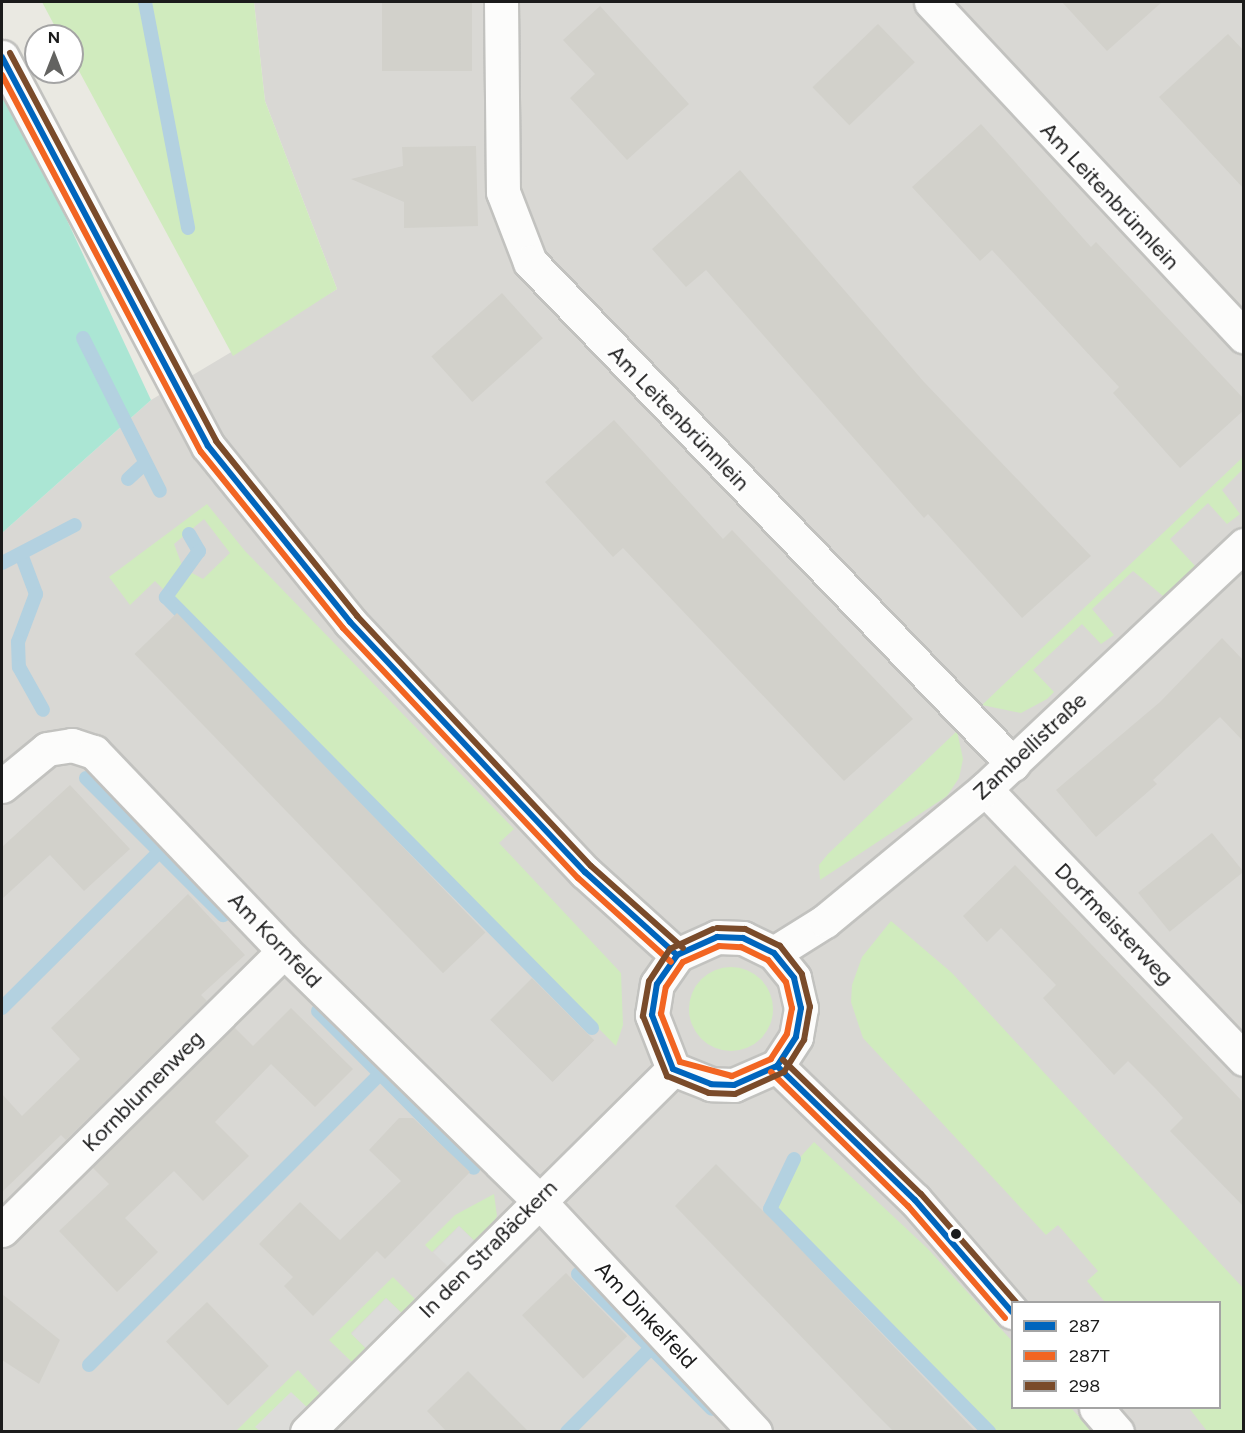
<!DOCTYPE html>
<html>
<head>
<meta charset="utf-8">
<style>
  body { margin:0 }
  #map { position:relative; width:1245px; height:1433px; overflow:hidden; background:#eae9e2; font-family:Figtree,sans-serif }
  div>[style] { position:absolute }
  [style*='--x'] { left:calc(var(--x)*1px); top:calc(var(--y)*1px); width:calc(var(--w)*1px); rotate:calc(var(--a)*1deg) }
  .residential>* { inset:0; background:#d9d8d4 }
  .grass>* { inset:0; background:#d0ebbe }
  .round { border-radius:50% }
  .pitch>* { inset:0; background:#abe6d4 }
  .parking>* { inset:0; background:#dcdcd9; transform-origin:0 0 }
  .stream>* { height:14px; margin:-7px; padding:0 7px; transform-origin:7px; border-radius:7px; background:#b3d1e0 }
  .building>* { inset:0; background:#d2d1cb; transform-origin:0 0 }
  .roads { filter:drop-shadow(2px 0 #c2c2bf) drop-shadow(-2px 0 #c2c2bf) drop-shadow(0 2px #c2c2bf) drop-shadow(0 -2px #c2c2bf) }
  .minor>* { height:33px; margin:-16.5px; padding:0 16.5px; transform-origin:16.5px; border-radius:16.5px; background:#fcfcfb }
  .bus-1>* { height:6px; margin:-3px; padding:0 3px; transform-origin:3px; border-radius:3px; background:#0065bd }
  .bus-2>* { height:6px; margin:-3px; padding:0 3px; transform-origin:3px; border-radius:3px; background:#f26522 }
  .bus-3>* { height:6px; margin:-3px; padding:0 3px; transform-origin:3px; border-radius:3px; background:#7a4b2a }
  .dots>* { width:16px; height:16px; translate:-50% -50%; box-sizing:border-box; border:3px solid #fff; border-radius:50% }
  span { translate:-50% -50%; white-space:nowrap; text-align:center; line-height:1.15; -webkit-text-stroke:4.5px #fff; paint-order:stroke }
  .street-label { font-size:22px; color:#1b1b1b }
  .frame { position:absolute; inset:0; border:3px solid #1b1b1b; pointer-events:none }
  .legend { position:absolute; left:1011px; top:1301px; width:210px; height:108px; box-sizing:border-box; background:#fff; border:2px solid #a4a4a4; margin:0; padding:8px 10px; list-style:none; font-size:18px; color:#1b1b1b }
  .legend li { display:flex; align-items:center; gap:12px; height:30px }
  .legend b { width:30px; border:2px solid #a4a4a4 }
  .north { position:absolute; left:24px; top:24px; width:60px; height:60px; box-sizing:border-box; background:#fff; border:2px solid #a4a4a4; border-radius:50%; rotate:0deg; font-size:16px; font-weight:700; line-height:24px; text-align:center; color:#1b1b1b }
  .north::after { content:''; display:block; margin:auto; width:21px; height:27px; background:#636361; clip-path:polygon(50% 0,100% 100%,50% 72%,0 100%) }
</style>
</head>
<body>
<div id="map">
  <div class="residential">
    <div style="clip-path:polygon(evenodd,254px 2px,1243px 2px,1243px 1431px,2px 1431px,2px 533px,151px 400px,337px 289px,265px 101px,254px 2px,1012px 1302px,1220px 1302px,1220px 1408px,1012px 1408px,1012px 1302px)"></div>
  </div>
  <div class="grass">
    <div style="clip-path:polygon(42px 2px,254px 2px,265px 101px,337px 289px,233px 356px,72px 58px,72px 36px,60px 36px)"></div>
    <div style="clip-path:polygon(1243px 457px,1243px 469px,1222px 490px,1240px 514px,1227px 524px,1208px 503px,1170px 539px,1197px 568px,1169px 601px,1133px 571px,1092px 609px,1114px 635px,1101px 644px,1082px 624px,1033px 670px,1054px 692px,1047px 699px,1021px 713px,982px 705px)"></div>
    <div style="clip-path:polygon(207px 504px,245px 551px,514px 829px,499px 843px,621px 973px,623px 1025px,616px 1046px,172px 598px,192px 573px,203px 579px,230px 553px,204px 519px,174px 544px,183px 568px,165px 591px,155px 581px,130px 605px,109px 577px)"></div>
    <div style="clip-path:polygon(957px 731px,963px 759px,959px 778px,947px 796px,820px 880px,819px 865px,828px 854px)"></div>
    <div style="clip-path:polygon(891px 921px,952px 973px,1243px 1288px,1243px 1431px,1207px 1431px,1189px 1408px,1220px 1408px,1220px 1302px,1105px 1302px,1087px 1281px,1098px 1271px,1058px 1225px,1046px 1235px,863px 1038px,851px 1002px,852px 985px,862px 957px)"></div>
    <div class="round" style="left:689px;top:967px;width:84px;height:84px"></div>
    <div style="clip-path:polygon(814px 1142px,928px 1249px,1012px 1341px,1012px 1408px,1071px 1408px,1092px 1431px,997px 1431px,801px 1234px,777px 1206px,793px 1165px)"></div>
    <div style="clip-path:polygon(494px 1194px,497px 1216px,480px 1246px,459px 1226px,432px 1252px,425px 1245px,455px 1215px)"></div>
    <div style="clip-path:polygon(393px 1277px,419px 1303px,407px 1318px,386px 1298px,351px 1333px,371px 1354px,356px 1366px,329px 1340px)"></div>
    <div style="clip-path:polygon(298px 1370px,324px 1398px,312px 1412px,256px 1427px,260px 1431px,235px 1432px)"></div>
  </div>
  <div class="pitch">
    <div style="clip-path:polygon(2px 93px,37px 156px,151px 400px,2px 533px)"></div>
  </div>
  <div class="parking">
    <div style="left:459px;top:1226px;width:29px;height:37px;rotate:44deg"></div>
    <div style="left:386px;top:1298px;width:29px;height:50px;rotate:44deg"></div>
    <div style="clip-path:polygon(291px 1392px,312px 1412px,294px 1431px,260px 1431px,255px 1427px)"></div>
  </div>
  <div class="stream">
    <div style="--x:145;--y:2;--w:230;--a:79.2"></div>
    <div style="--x:83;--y:338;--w:171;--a:63.3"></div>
    <div style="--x:128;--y:479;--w:23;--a:-43"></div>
    <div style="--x:189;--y:534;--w:20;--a:60"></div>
    <div style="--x:199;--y:551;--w:57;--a:125.7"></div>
    <div style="--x:166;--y:597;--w:606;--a:45.33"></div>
    <div style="--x:21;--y:554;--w:43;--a:69.4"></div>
    <div style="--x:36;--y:594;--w:51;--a:110.6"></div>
    <div style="--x:18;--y:642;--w:25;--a:88"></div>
    <div style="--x:19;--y:667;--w:49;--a:60.8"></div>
    <div style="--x:2;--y:563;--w:82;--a:-27.5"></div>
    <div style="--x:86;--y:778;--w:194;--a:45"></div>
    <div style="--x:2;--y:1008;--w:223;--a:-44.8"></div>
    <div style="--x:318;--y:1011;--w:221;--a:45.2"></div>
    <div style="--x:794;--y:1159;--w:55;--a:115.6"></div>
    <div style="--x:770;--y:1209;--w:313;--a:45.5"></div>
    <div style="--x:578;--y:1274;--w:190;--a:45.2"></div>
    <div style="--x:89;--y:1365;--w:412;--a:-45"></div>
    <div style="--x:567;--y:1432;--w:119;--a:-45"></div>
  </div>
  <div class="building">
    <div style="left:382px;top:2px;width:90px;height:69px"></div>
    <div style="clip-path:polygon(1062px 2px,1162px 2px,1107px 51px)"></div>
    <div style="clip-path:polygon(600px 6px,689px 104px,627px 160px,570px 98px,595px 74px,563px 40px)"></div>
    <div style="left:878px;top:24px;width:53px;height:91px;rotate:46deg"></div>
    <div style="clip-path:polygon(1228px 34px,1244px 51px,1244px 189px,1159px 97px)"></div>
    <div style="clip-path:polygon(981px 124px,1091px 247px,1096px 242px,1244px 399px,1244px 410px,1180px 468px,1113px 393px,1119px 387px,992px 250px,980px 261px,912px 187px)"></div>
    <div style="clip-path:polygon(476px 146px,478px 226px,404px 228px,404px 202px,351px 179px,403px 166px,402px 147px)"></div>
    <div style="clip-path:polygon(740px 170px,924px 382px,1091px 556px,1022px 618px,928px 514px,924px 518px,706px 270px,686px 287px,652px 249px)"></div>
    <div style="left:502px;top:293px;width:61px;height:95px;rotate:48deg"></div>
    <div style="clip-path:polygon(614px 420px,723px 539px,732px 530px,913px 719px,844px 781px,623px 548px,613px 557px,545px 482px)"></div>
    <div style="left:177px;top:613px;width:444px;height:59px;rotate:46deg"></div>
    <div style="clip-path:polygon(1222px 638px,1244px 661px,1244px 742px,1220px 717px,1153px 780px,1157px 784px,1096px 837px,1056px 790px,1160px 702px)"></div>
    <div style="clip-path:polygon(70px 785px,130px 849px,84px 891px,50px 855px,2px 899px,2px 847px)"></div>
    <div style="left:1212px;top:833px;width:50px;height:95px;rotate:51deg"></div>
    <div style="clip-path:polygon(1015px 865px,1244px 1103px,1244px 1207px,1170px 1131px,1183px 1118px,1156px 1089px,1128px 1061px,1114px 1075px,1043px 998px,1056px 985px,1028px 956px,1001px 928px,987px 942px,963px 916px)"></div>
    <div style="clip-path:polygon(188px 894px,245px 955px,201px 995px,207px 1001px,66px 1140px,61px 1135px,2px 1192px,2px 1094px,22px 1116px,80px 1059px,51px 1028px)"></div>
    <div style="left:532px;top:978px;width:88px;height:59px;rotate:45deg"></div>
    <div style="clip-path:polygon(291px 1008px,353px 1069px,315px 1107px,271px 1064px,215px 1122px,249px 1156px,203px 1201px,174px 1171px,125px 1218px,158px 1252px,117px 1292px,59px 1231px,109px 1184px,92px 1167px,234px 1027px,253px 1046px)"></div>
    <div style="clip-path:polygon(399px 1118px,413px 1118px,470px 1172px,385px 1259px,377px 1251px,313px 1316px,284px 1286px,293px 1277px,259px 1244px,300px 1202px,340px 1240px,401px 1181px,369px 1150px)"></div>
    <div style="clip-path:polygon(716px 1164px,778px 1226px,975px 1431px,893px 1431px,873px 1411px,675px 1206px)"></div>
    <div style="left:566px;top:1273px;width:88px;height:61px;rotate:46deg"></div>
    <div style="clip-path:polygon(2px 1294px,60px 1340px,39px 1384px,2px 1360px)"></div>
    <div style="left:207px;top:1302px;width:89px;height:57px;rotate:46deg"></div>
    <div style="clip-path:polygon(468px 1371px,528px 1431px,446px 1431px,427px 1411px)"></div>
  </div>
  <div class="roads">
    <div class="minor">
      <div style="--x:501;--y:2;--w:190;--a:89.4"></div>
      <div style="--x:503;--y:192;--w:75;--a:68.9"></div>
      <div style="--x:530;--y:262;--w:697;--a:46.11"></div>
      <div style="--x:931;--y:2;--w:458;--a:46.9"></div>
      <div style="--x:2;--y:57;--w:440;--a:62.1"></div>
      <div style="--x:208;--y:446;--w:226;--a:51.1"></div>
      <div style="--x:350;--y:622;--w:343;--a:46.8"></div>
      <div style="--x:585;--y:872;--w:124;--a:42.1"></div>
      <div style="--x:2;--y:786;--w:58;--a:-39.4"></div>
      <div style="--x:47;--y:749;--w:25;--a:-9"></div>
      <div style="--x:72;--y:745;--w:23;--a:18"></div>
      <div style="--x:94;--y:752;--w:275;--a:46.3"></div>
      <div style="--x:284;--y:951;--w:354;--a:44.4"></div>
      <div style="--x:537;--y:1199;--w:319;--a:46.9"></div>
      <div style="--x:985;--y:789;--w:374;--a:46.2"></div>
      <div style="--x:717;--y:937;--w:26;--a:2"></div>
      <div style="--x:743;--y:938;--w:34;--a:26"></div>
      <div style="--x:774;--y:953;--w:32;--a:51"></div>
      <div style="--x:794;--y:978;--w:31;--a:77"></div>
      <div style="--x:801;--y:1008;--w:29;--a:100"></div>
      <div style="--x:796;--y:1037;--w:35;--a:123"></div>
      <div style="--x:777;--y:1066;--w:47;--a:156.2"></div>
      <div style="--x:734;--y:1085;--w:23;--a:-178"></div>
      <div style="--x:711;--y:1084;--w:41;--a:-158.5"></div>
      <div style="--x:673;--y:1069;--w:58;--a:-111.3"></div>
      <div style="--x:652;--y:1015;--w:31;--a:-81"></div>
      <div style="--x:657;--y:984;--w:35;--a:-55"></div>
      <div style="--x:677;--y:955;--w:44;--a:-24.2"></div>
      <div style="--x:774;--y:953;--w:60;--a:-32.1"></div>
      <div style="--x:825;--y:921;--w:207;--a:-39.5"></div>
      <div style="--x:985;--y:789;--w:356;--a:-43.3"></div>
      <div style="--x:777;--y:1066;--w:192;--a:44.2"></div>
      <div style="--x:915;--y:1200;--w:148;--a:49.1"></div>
      <div style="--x:2;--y:1230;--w:397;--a:-44.7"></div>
      <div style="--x:1096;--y:1408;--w:32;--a:49"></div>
      <div style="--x:307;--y:1432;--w:515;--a:-44.76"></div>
    </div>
  </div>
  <div class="bus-1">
    <div style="--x:2;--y:57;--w:440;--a:62.1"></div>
    <div style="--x:208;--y:446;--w:226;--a:51.1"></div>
    <div style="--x:350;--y:622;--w:343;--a:46.8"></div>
    <div style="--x:585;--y:872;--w:124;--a:42.1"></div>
    <div style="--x:717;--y:937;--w:26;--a:2"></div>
    <div style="--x:743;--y:938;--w:34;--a:26"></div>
    <div style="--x:774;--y:953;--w:32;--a:51"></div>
    <div style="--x:794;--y:978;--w:31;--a:77"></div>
    <div style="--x:801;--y:1008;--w:29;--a:100"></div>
    <div style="--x:796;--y:1037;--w:35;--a:123"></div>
    <div style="--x:777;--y:1066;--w:47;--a:156.2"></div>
    <div style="--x:734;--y:1085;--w:23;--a:-178"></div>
    <div style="--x:711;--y:1084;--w:41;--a:-158.5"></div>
    <div style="--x:673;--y:1069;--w:58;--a:-111.3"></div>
    <div style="--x:652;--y:1015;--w:31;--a:-81"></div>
    <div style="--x:657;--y:984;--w:35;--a:-55"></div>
    <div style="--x:677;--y:955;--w:44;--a:-24.2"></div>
    <div style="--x:777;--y:1066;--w:192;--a:44.2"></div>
    <div style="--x:915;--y:1200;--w:148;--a:49.1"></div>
  </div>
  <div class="bus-2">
    <div style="--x:2;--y:75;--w:426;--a:62.2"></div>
    <div style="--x:201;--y:452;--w:226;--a:51.1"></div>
    <div style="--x:343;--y:628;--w:343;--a:46.8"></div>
    <div style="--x:578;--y:878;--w:125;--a:42.1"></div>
    <div style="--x:719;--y:946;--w:22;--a:3"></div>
    <div style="--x:741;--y:947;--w:30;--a:26"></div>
    <div style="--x:768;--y:960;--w:28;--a:51"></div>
    <div style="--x:786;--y:982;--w:27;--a:77"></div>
    <div style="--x:792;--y:1008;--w:26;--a:101"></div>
    <div style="--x:787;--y:1034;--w:30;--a:123"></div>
    <div style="--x:771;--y:1059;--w:43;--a:156.4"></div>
    <div style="--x:732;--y:1076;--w:54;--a:-164.9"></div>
    <div style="--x:680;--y:1062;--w:52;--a:-111.6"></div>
    <div style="--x:661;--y:1014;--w:27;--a:-80"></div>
    <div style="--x:666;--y:987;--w:30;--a:-56"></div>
    <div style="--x:683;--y:962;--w:39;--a:-24"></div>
    <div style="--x:771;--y:1072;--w:192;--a:44.4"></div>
    <div style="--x:908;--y:1206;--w:148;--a:49.1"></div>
  </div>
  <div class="bus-3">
    <div style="--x:10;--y:53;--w:439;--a:62"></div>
    <div style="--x:216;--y:441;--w:225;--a:51.1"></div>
    <div style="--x:357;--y:616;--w:342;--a:46.9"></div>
    <div style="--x:591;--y:866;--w:123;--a:41.7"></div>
    <div style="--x:713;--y:929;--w:47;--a:155.1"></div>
    <div style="--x:670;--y:949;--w:38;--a:123"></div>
    <div style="--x:649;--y:981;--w:36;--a:100"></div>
    <div style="--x:643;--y:1016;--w:65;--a:68.2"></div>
    <div style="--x:667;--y:1076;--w:45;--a:22"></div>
    <div style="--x:709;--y:1093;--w:26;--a:2"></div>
    <div style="--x:735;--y:1094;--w:54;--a:-24.2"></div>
    <div style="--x:784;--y:1072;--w:38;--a:-58"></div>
    <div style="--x:804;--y:1040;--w:34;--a:-80"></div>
    <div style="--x:810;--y:1007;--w:34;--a:-104"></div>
    <div style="--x:802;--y:974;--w:36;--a:-128"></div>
    <div style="--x:780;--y:946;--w:39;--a:-154"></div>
    <div style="--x:745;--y:929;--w:28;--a:-178"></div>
    <div style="--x:783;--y:1060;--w:192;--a:44.2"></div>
    <div style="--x:921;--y:1194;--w:144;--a:48.7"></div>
  </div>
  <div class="dots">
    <div style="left:956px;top:1234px;background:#1b1b1b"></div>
  </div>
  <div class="street-label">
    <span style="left:1110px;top:196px;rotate:47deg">Am Leitenbrünnlein</span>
    <span style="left:679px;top:418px;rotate:46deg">Am Leitenbrünnlein</span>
    <span style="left:1030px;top:746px;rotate:-43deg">Zambellistraße</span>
    <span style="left:1114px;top:924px;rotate:46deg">Dorfmeisterweg</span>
    <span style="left:275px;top:940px;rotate:46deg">Am Kornfeld</span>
    <span style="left:143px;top:1091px;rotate:-45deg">Kornblumenweg</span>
    <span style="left:488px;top:1249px;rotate:-45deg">In den Straßäckern</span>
    <span style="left:646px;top:1315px;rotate:47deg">Am Dinkelfeld</span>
  </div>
  <div class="frame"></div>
  <ul class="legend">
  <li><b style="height:8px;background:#0065bd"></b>287</li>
  <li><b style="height:8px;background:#f26522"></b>287T</li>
  <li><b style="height:8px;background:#7a4b2a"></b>298</li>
  </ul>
  <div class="north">N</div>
</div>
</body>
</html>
